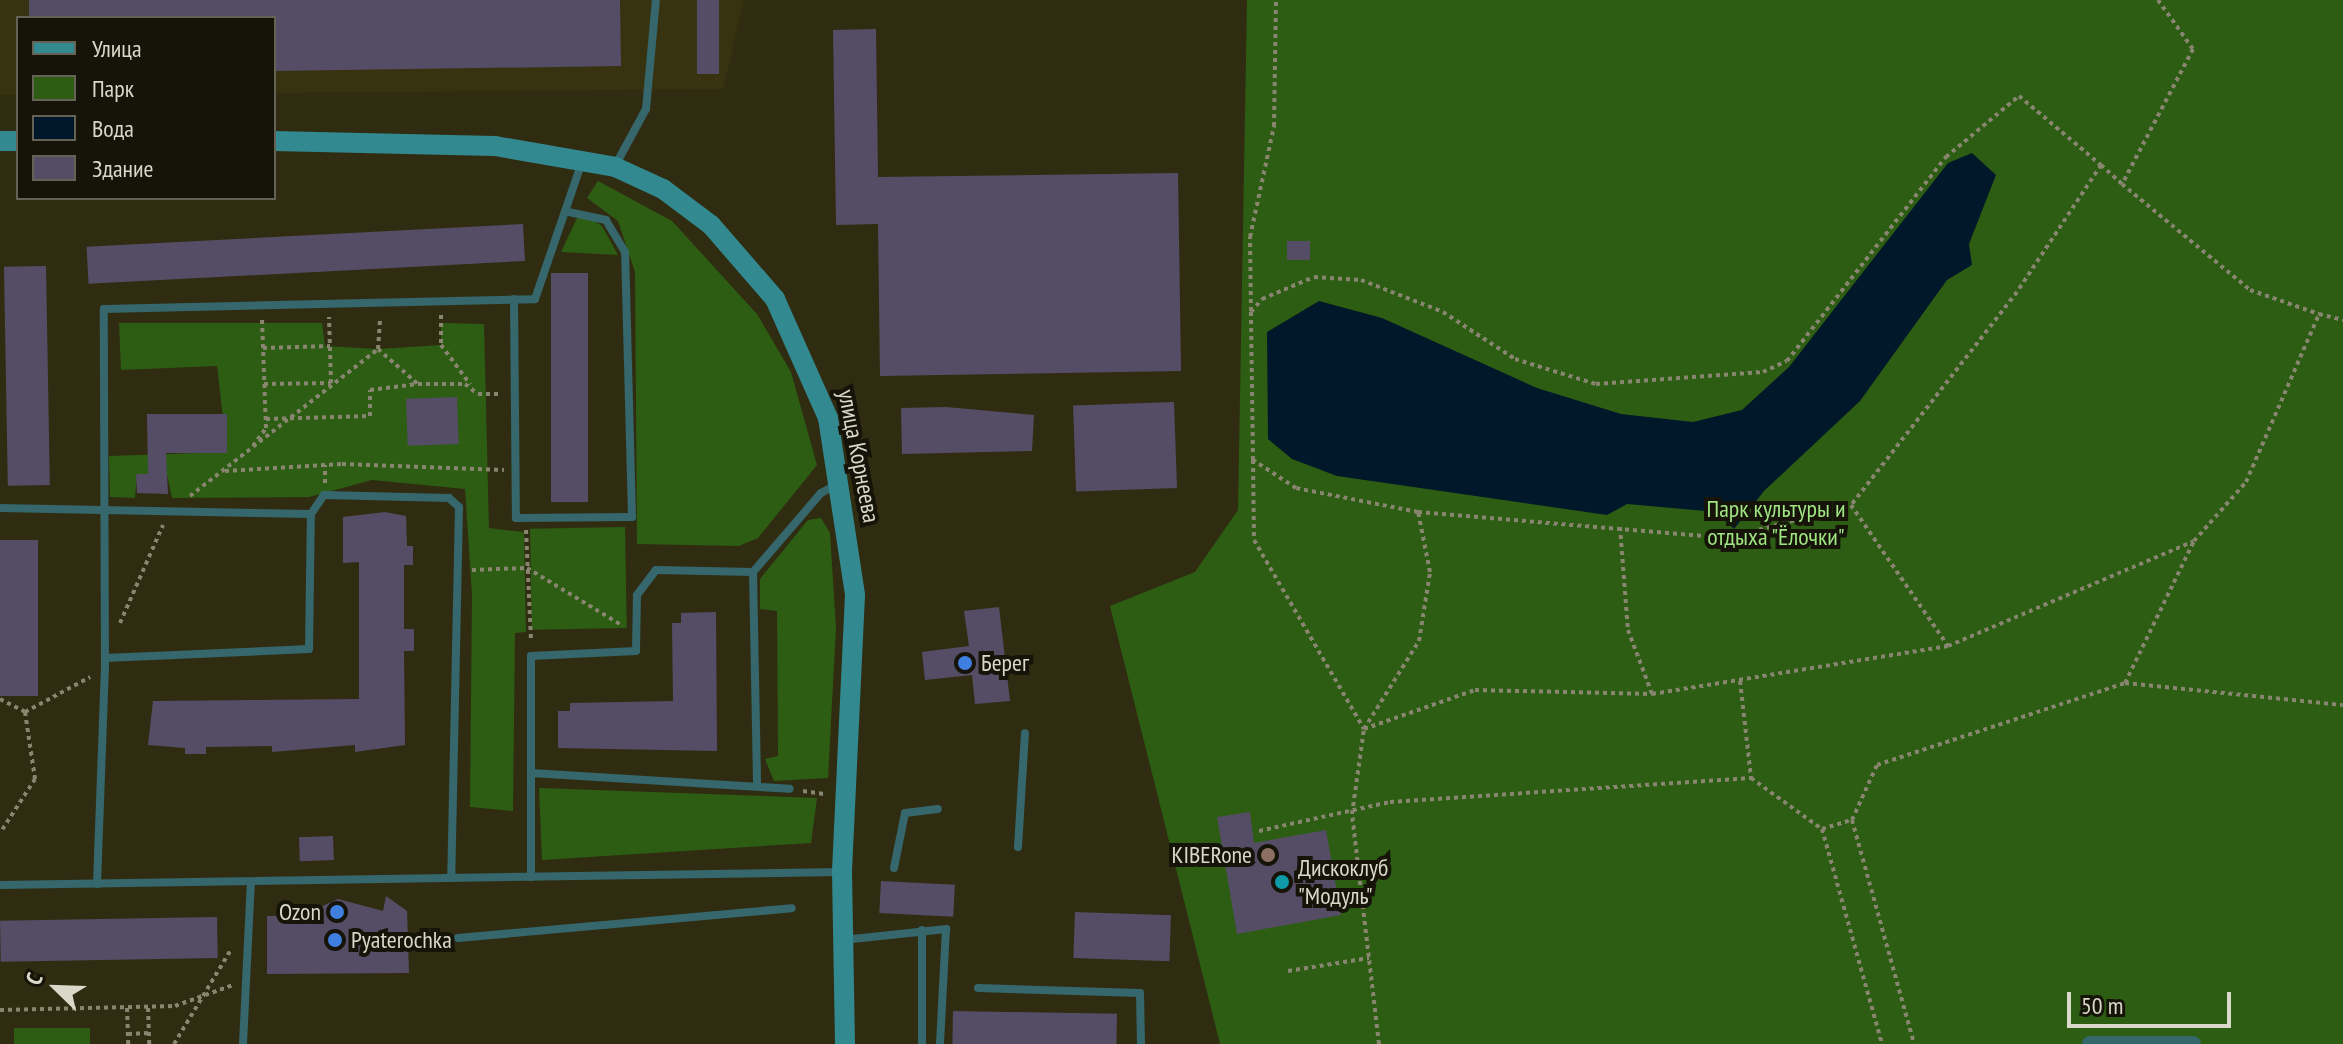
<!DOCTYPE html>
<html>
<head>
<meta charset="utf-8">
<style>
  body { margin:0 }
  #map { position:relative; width:2343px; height:1044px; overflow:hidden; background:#302c12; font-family:"PT Sans Narrow",sans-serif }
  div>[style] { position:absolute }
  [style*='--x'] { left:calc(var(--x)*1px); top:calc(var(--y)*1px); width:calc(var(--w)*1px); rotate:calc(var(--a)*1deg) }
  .built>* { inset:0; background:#373210 }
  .green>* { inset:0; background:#2c5d12; transform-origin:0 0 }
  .water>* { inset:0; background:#01172a }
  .building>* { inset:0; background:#554d66; transform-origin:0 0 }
  .path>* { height:4px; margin-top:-2px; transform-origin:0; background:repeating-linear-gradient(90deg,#888570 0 4px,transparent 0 8px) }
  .lane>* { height:8px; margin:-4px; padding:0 4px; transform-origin:4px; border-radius:4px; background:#35676c }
  .street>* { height:16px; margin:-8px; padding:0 8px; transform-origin:8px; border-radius:8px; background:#35676c }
  .secondary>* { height:20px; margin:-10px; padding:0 10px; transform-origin:10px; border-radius:10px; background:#328990 }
  .dots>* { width:22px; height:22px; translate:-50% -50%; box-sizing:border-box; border:4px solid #161409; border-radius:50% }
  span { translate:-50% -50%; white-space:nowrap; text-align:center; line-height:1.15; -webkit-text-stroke:8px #161409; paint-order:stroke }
  .street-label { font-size:24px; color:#dad8c8 }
  .park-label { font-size:24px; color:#9fe682 }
  .poi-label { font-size:24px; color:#dad8c8 }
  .left { translate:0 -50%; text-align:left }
  .right { translate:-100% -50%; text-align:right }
  .legend { position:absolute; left:16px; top:16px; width:260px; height:184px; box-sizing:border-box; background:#161409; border:2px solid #646255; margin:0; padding:10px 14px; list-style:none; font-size:24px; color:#dad8c8 }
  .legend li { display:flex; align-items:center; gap:16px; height:40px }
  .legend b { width:40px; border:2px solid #646255 }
  .north { position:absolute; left:16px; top:948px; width:80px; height:80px; -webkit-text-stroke:6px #161409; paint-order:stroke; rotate:293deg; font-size:22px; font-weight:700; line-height:32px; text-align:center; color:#dad8c8 }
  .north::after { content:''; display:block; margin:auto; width:28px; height:36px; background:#dad8c8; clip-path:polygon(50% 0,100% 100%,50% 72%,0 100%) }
  .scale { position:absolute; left:2067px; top:992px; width:164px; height:36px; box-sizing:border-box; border:4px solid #dad8c8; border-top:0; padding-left:10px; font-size:24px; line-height:28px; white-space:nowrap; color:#dad8c8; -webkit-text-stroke:6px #161409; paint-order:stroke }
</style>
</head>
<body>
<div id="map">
  <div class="built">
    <div style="clip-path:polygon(0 0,744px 0,723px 89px,274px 93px,274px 18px,18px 18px,18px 95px,0 95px)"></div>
  </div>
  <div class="green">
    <div style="clip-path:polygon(1247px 0,2343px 0,2343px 1044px,1220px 1044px,1110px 606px,1195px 572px,1238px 510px)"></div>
    <div style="clip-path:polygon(598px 181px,672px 221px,757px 314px,791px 372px,817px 465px,758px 538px,739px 546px,637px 544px,635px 272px,618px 221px,587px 198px)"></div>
    <div style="clip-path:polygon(580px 212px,602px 226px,618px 255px,561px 252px)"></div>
    <div style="clip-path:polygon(119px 323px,322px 323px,325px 346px,378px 349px,441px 345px,441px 323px,484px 324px,489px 528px,524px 532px,526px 632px,515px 633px,513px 811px,470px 807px,472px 595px,465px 489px,372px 480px,309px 497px,172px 498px,167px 475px,137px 474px,135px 498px,110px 497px,109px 456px,227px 452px,217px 366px,121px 370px)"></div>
    <div style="clip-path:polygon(821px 518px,830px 533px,836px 628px,828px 778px,774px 781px,765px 759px,778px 756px,777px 611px,760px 609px,760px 579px,808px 520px)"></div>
    <div style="left:625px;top:527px;width:101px;height:95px;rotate:89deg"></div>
    <div style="clip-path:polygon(539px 788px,817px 798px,811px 843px,542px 860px)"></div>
    <div style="left:90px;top:1028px;width:16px;height:76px;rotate:90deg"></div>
  </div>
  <div class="water">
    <div style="clip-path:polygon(1972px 153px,1996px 175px,1969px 244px,1972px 265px,1947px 280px,1860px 401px,1764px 491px,1734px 529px,1717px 512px,1627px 504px,1607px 515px,1337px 476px,1292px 459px,1268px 439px,1267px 332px,1319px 301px,1382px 318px,1537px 388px,1621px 414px,1693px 422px,1742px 410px,1789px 367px,1948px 163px)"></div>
  </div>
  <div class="building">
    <div style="clip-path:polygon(29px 0,620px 0,621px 66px,274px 71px,274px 18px,29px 18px)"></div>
    <div style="left:697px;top:0;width:22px;height:74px"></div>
    <div style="clip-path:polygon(876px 29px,878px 177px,1178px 173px,1181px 371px,880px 376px,878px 224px,836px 225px,833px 30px)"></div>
    <div style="left:523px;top:224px;width:37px;height:437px;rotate:87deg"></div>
    <div style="left:1287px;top:241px;width:23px;height:19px"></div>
    <div style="left:46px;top:266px;width:219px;height:42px;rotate:89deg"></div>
    <div style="left:551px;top:273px;width:37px;height:229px"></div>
    <div style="left:457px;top:397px;width:47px;height:51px;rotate:88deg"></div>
    <div style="left:1174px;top:402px;width:86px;height:101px;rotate:88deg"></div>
    <div style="clip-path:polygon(946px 407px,1034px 415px,1032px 451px,902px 454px,901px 408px)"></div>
    <div style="clip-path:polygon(147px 414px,227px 414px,227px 453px,166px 453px,168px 494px,137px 493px,136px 474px,148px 474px)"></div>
    <div style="clip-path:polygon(385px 512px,406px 516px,407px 546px,413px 546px,413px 565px,404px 565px,404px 629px,414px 629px,414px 651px,404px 651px,405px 745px,355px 752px,355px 745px,272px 752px,272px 746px,206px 747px,206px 754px,185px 754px,185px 748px,148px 745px,153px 701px,359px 699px,359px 562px,343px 563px,343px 517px)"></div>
    <div style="left:0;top:540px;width:38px;height:156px"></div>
    <div style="clip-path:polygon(999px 607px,1010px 701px,975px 704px,972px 675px,925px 680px,922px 652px,969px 646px,964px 611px)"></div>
    <div style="clip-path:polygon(716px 612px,717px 751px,558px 748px,558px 711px,570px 711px,570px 703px,673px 701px,672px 623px,681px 623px,681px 613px)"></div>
    <div style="clip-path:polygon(1250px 812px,1254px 843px,1326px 830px,1341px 915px,1237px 934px,1217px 817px)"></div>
    <div style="left:333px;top:836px;width:24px;height:34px;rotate:88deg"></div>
    <div style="left:881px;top:881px;width:74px;height:32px;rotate:3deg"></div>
    <div style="clip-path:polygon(386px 896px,407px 911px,409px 973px,267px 974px,267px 916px,301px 916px,338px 899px,383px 911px)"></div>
    <div style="left:1075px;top:912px;width:96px;height:46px;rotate:2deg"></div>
    <div style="left:217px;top:917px;width:41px;height:217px;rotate:89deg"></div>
    <div style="left:953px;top:1011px;width:164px;height:33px;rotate:1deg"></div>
  </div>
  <div class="path">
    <div style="--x:2158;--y:0;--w:60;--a:54.5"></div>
    <div style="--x:2193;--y:49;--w:153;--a:117.7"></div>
    <div style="--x:2122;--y:184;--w:166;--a:39.6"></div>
    <div style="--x:2250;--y:290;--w:73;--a:19.2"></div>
    <div style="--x:2101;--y:165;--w:28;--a:42"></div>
    <div style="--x:1251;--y:311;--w:74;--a:-90.8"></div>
    <div style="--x:1250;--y:237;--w:114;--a:-77.8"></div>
    <div style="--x:1274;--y:126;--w:126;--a:-89.1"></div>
    <div style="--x:441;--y:315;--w:30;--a:90"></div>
    <div style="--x:441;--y:345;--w:49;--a:53.4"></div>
    <div style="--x:263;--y:348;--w:67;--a:-1.7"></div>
    <div style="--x:378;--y:349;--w:53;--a:41.2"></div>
    <div style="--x:418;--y:384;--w:47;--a:0"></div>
    <div style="--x:465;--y:384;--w:16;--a:38"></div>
    <div style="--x:478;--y:394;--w:23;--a:0"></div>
    <div style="--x:264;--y:384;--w:67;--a:-0.9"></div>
    <div style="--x:331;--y:383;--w:66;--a:-91.7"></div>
    <div style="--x:266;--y:419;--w:104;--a:-1.7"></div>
    <div style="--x:370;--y:416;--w:26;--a:-90"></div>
    <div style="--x:370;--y:390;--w:48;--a:-7.1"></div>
    <div style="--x:253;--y:446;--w:22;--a:-54"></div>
    <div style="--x:266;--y:428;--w:109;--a:-92.1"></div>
    <div style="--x:1253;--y:460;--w:80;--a:89.3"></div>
    <div style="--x:1254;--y:540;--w:219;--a:59.8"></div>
    <div style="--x:1364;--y:729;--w:104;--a:-58"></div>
    <div style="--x:1419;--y:641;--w:70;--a:-80.9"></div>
    <div style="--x:1430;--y:572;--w:61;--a:-101.3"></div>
    <div style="--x:1418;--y:512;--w:124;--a:-168.9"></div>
    <div style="--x:1296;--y:488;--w:51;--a:-146.9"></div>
    <div style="--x:1253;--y:460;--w:148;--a:-90.8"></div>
    <div style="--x:1251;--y:312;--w:17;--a:-50"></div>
    <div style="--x:1262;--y:299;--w:56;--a:-22.9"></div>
    <div style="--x:1314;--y:277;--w:47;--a:3.7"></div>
    <div style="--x:1361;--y:280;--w:88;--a:21.3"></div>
    <div style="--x:1443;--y:312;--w:86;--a:33.1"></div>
    <div style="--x:1515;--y:359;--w:85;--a:17.2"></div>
    <div style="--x:1596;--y:384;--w:167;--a:-4.1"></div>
    <div style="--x:1763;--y:372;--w:26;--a:-25"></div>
    <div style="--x:1787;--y:361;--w:259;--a:-52.1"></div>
    <div style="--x:1946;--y:157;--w:95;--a:-39.9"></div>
    <div style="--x:2019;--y:96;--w:107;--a:40.1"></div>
    <div style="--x:2101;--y:165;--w:152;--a:123.5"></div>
    <div style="--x:2017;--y:292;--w:270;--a:127.9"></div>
    <div style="--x:1851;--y:505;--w:171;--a:55.5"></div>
    <div style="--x:225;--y:471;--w:117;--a:-3.4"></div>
    <div style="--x:342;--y:464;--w:162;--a:2.1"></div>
    <div style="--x:325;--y:483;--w:18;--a:-90"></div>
    <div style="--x:190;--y:496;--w:239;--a:-38"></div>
    <div style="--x:378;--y:349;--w:32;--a:-86"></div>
    <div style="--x:1418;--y:512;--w:311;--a:4.8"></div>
    <div style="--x:1728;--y:538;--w:127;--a:-15"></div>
    <div style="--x:1620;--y:527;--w:103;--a:85.6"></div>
    <div style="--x:1628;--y:630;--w:68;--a:69.4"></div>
    <div style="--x:526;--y:530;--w:111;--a:87.4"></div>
    <div style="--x:472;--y:570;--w:55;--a:-2.1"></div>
    <div style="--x:527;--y:568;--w:112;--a:31.1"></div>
    <div style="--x:120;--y:623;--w:107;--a:-66.3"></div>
    <div style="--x:1740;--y:681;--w:98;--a:83.5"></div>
    <div style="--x:2125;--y:683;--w:158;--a:-64.1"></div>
    <div style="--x:0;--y:699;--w:28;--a:27"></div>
    <div style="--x:25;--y:712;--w:68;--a:81.5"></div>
    <div style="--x:35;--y:779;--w:64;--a:122.9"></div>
    <div style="--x:25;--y:712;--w:74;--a:-28.3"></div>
    <div style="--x:803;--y:791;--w:21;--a:8"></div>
    <div style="--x:1852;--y:820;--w:232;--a:74.5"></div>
    <div style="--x:1822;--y:829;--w:223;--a:74.4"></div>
    <div style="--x:1259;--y:831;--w:134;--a:-12.5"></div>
    <div style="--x:1390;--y:802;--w:362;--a:-3.8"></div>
    <div style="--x:1751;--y:778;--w:87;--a:35.7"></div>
    <div style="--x:1822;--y:829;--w:31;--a:-17"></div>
    <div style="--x:1852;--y:820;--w:60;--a:-65.6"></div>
    <div style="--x:1877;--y:765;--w:261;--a:-18.3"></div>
    <div style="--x:2125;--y:683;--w:219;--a:5.8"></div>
    <div style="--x:1288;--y:971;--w:82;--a:-9.1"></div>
    <div style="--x:127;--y:1008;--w:36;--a:88"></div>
    <div style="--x:148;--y:1008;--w:36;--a:88"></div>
    <div style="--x:0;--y:1010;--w:175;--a:-1.3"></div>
    <div style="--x:175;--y:1006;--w:62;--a:-19.9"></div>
    <div style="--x:128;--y:1034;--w:21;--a:-3"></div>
    <div style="--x:174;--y:1044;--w:112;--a:-58.9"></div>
    <div style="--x:1379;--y:1044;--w:232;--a:-96.7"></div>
    <div style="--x:1352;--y:814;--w:86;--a:-82"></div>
    <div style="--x:1364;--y:729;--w:118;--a:-19.4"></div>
    <div style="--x:1475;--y:690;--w:177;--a:1.3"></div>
    <div style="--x:1652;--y:694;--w:300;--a:-9.2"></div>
    <div style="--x:1948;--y:646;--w:267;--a:-23.1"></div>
    <div style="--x:2194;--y:541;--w:79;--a:-48.6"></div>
    <div style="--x:2246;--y:482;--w:183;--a:-66.5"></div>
    <div style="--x:2319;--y:314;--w:25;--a:14"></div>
  </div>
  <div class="lane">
    <div style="--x:615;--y:166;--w:65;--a:-61.5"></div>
    <div style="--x:646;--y:109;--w:109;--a:-84.8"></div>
    <div style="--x:514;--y:299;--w:219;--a:89.5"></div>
    <div style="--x:516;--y:518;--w:116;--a:-0.5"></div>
    <div style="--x:632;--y:517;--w:265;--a:-91.5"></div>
    <div style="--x:625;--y:252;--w:37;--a:-121"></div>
    <div style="--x:606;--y:220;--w:40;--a:-168"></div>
    <div style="--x:0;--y:508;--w:311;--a:1.1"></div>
    <div style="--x:753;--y:572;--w:104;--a:-49.3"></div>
    <div style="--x:821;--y:493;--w:19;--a:-28"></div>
    <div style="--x:105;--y:658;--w:204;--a:-2.5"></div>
    <div style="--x:309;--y:649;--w:135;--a:-89.2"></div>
    <div style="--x:311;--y:514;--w:23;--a:-56"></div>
    <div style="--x:324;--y:495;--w:125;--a:1.4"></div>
    <div style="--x:449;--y:498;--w:13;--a:42"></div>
    <div style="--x:459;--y:507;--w:371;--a:91.2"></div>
    <div style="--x:531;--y:773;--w:259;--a:3.5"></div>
    <div style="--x:1018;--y:847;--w:114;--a:-86.5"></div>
    <div style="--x:894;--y:868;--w:56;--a:-78.7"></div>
    <div style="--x:905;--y:813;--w:33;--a:-7"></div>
    <div style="--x:531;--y:877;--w:221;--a:-90"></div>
    <div style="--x:531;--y:656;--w:105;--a:-2.7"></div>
    <div style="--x:636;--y:651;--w:56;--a:-89"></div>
    <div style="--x:637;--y:595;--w:31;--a:-53"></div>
    <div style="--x:656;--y:570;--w:97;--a:1.2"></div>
    <div style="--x:753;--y:572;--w:214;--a:88.9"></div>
    <div style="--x:97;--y:884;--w:214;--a:-87.9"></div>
    <div style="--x:105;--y:670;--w:361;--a:-90.2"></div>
    <div style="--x:104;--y:309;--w:431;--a:-1.3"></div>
    <div style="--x:535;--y:299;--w:145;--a:-71.1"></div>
    <div style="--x:0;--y:885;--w:841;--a:-0.89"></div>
    <div style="--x:922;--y:930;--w:114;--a:90"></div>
    <div style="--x:458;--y:938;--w:335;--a:-5.1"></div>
    <div style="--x:843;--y:940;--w:104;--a:-6.1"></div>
    <div style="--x:946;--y:929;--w:115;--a:93"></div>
    <div style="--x:978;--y:988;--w:162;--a:1.8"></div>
    <div style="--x:1140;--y:993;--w:51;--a:88.9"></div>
    <div style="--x:243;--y:1044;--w:161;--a:-87.2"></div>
  </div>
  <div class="street">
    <div style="--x:2090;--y:1044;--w:103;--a:0"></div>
  </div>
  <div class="secondary">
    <div style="--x:0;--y:141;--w:18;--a:0"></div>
    <div style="--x:274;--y:141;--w:221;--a:1.3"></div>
    <div style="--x:495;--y:146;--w:122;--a:9.9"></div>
    <div style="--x:615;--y:167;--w:53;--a:24.6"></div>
    <div style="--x:663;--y:189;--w:60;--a:36.9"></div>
    <div style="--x:711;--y:225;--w:98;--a:49.1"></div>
    <div style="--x:775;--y:299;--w:130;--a:66"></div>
    <div style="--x:828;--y:418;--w:179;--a:81.3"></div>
    <div style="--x:855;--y:595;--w:277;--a:92.7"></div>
    <div style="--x:842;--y:872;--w:172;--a:89"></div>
  </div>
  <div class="dots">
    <div style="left:965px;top:663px;background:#3f7fe0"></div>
    <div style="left:1268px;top:855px;background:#8d6e63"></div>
    <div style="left:1282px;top:882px;background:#0f9aa8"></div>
    <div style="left:337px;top:912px;background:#3f7fe0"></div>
    <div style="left:335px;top:940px;background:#3f7fe0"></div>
  </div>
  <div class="street-label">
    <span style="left:859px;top:456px;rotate:79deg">улица Корнеева</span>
  </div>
  <div class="park-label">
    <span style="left:1776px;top:523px">Парк культуры и<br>отдыха "Ёлочки"</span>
  </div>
  <div class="poi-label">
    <span class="left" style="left:981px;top:663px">Берег</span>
    <span class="right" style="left:1252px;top:855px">KIBERone</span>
    <span class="left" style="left:1298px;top:882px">Дискоклуб<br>"Модуль"</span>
    <span class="right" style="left:321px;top:912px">Ozon</span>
    <span class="left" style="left:351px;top:940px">Pyaterochka</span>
  </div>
  <ul class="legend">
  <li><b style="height:10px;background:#328990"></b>Улица</li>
  <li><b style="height:22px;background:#2c5d12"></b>Парк</li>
  <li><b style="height:22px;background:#01172a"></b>Вода</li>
  <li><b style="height:22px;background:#554d66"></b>Здание</li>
  </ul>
  <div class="north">С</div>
  <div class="scale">50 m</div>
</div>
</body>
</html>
